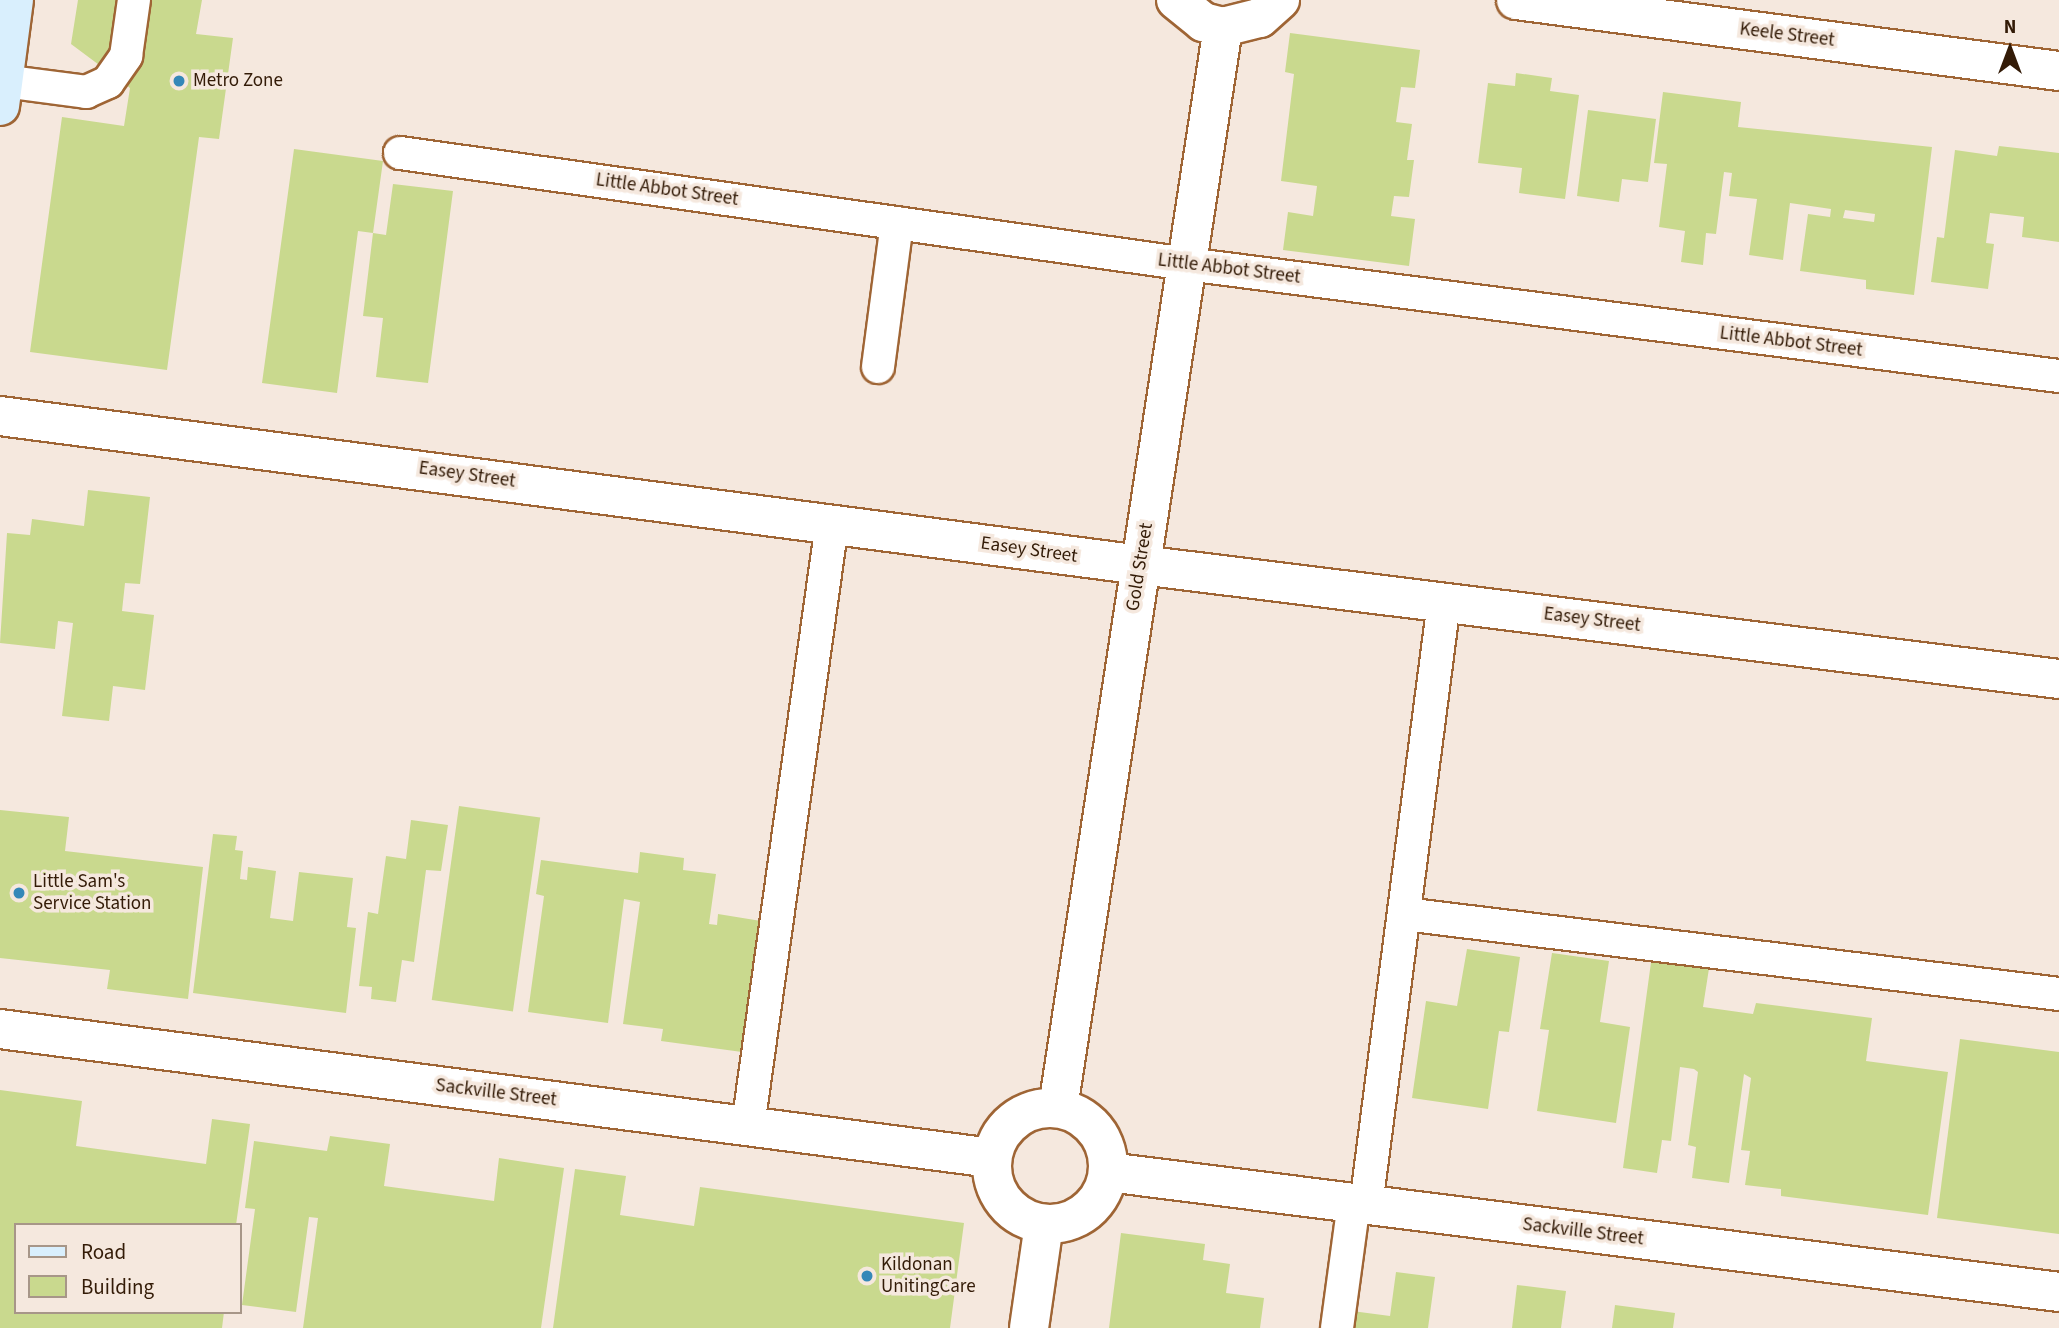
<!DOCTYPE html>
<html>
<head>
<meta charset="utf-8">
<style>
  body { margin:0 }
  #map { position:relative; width:2059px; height:1328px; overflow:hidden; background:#f5e8de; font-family:"Source Sans 3",sans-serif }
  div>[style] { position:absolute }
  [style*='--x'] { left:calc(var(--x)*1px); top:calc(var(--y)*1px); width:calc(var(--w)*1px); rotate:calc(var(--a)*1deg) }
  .building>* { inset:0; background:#c9d98e; transform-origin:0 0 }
  .roads { filter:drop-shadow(2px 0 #9f6535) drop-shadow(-2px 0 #9f6535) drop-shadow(0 2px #9f6535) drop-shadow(0 -2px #9f6535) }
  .lane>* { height:32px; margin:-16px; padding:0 16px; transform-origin:16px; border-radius:16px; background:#fff }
  .street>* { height:38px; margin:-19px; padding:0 19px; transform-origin:19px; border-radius:19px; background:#fff }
  .street>.ring { margin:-19px; padding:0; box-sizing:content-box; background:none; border:38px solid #fff; border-radius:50% }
  .secondary>* { height:38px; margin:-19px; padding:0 19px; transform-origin:19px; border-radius:19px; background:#d9effd }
  .dots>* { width:19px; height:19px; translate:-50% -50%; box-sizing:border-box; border:4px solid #f5e8de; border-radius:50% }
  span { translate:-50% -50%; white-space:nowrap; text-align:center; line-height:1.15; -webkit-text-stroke:7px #f5e8de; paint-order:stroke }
  .street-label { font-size:19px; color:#331b07 }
  .poi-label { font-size:19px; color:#331b07 }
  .left { translate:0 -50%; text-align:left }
  .legend { position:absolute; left:14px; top:1223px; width:228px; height:91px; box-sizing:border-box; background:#f5e8de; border:2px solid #a79688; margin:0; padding:9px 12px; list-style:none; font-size:21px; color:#331b07 }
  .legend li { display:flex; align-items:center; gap:14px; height:35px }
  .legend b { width:35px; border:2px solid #a79688 }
  .north { position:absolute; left:1975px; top:14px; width:70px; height:70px; -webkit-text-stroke:5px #f5e8de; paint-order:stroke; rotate:0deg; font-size:19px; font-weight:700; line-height:28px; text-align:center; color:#331b07 }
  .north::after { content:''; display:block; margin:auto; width:24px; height:32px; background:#331b07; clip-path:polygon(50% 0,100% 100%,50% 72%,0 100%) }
</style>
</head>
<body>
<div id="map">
  <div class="building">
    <div style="clip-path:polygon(78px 0,202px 0,196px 34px,233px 38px,219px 139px,199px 137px,167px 370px,30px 352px,62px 117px,124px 126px,130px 88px,71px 44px)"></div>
    <div style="clip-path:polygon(1290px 33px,1420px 50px,1415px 88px,1401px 87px,1396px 122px,1412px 124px,1407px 160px,1414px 160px,1409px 197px,1394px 196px,1391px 216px,1415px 219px,1409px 266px,1283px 250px,1288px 212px,1313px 216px,1317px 186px,1281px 181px,1294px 74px,1285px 72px)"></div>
    <div style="clip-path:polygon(1516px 73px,1552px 78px,1550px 91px,1579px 95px,1565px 199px,1519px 193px,1522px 168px,1478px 163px,1488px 83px,1515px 86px)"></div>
    <div style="clip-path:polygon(evenodd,1663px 92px,1741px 102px,1738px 127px,1932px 147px,1914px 295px,1866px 289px,1866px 280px,1800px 271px,1808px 214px,1830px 217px,1831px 209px,1790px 203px,1783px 260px,1749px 255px,1757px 199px,1729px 196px,1732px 173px,1724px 172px,1716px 234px,1706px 233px,1703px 265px,1681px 262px,1685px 231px,1659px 227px,1667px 164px,1654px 163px,1663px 92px,1845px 210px,1875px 214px,1874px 222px,1843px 218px,1845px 210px)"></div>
    <div style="clip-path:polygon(1588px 110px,1656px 119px,1648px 182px,1622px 179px,1619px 202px,1577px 196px)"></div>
    <div style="clip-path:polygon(1999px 146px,2059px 153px,2059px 242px,2022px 237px,2024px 217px,1990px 213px,1986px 243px,1994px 244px,1988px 289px,1931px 282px,1937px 237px,1944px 238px,1955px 150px,1997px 156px)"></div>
    <div style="clip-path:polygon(294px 149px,383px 161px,373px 233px,358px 231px,337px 393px,262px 383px)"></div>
    <div style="clip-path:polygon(393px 184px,453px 191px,428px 383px,376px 377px,383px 318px,363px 316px,373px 233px,386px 235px)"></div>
    <div style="clip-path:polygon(88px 490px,150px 497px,140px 584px,125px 583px,122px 611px,154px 615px,145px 690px,113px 686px,109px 721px,62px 716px,73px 623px,58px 621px,55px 649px,0 643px,7px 533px,30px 535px,32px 519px,84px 526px)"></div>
    <div style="left:459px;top:806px;width:82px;height:196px;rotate:8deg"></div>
    <div style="clip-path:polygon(0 810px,69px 817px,65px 851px,203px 867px,188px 999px,107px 989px,110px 970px,0 958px)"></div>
    <div style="clip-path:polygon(411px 820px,448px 825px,441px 871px,426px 870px,414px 962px,402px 960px,396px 1002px,371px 999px,372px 987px,359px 986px,368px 912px,378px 914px,386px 856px,406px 859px)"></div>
    <div style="clip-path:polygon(213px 834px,237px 836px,235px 850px,243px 851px,240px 879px,247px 880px,248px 867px,276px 871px,270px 918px,293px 921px,299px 872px,353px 878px,347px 927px,356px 928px,346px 1013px,193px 993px)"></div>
    <div style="clip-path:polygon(640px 852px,684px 858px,683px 870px,716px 874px,709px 924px,717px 925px,718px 914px,761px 921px,742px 1052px,661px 1041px,663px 1029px,623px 1024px,640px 902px,624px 899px,608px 1023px,528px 1012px,544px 896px,536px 894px,541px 860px,638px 873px)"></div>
    <div style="clip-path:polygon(1467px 949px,1520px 957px,1509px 1032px,1499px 1031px,1488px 1109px,1412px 1098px,1426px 1001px,1457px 1006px)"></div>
    <div style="clip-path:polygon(1552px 953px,1609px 961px,1600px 1022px,1630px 1027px,1616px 1123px,1537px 1111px,1549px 1030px,1540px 1029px)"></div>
    <div style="clip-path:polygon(1652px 955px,1710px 962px,1703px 1007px,1753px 1014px,1756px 1003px,1872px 1018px,1866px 1061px,1948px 1072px,1928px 1215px,1781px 1196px,1781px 1189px,1745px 1185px,1750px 1151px,1741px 1150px,1751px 1078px,1744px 1074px,1729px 1183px,1692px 1178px,1696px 1147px,1688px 1145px,1698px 1072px,1694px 1069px,1680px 1067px,1671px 1141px,1662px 1140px,1657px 1173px,1623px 1168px)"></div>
    <div style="clip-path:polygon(1960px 1039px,2059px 1052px,2059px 1234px,1937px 1218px)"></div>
    <div style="clip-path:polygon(0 1090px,82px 1101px,76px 1146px,206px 1164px,212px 1119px,250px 1124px,236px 1225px,16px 1225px,16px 1312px,224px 1312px,222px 1328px,0 1328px)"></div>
    <div style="clip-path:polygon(330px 1136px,390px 1144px,384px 1186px,494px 1201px,499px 1158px,564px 1168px,541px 1328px,303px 1328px,318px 1218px,309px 1217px,296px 1312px,242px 1305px,255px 1209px,245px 1208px,254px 1141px,327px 1151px)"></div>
    <div style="clip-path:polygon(575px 1169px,626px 1176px,620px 1215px,694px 1226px,700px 1187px,964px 1223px,950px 1328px,553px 1328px)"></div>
    <div style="clip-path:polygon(1121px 1233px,1205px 1244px,1203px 1260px,1230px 1264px,1226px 1293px,1264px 1298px,1260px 1328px,1109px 1328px)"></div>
    <div style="clip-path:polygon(1396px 1272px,1435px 1277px,1428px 1328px,1349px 1328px,1352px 1311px,1390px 1316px)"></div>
    <div style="clip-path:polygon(1517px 1285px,1566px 1291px,1561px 1328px,1512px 1328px)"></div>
    <div style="clip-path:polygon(1615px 1305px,1675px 1313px,1673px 1328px,1612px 1328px)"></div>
  </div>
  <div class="roads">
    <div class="lane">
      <div style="--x:3;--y:81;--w:84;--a:7.5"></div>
      <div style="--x:86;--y:92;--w:24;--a:-24"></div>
      <div style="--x:108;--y:82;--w:32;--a:-55"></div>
      <div style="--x:126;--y:56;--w:57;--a:-81.9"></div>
      <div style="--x:400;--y:153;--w:795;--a:8.03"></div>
      <div style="--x:1187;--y:264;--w:879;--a:7.32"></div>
      <div style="--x:878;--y:367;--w:145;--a:-82.5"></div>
      <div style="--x:1404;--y:914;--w:660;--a:6.96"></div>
      <div style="--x:748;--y:1126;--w:608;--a:-82.06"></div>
      <div style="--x:1366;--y:1205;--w:608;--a:-82.63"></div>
      <div style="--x:1337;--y:1328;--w:126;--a:-82.3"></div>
    </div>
    <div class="street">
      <div style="--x:1176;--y:0;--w:35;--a:39"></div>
      <div style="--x:1203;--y:22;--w:21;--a:14"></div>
      <div style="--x:1223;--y:27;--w:38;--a:-14"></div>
      <div style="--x:1260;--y:18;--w:27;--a:-42"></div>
      <div style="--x:1516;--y:0;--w:548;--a:7.45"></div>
      <div style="--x:0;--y:416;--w:1151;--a:7.44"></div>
      <div style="--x:1141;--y:565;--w:925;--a:7.08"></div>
      <div style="--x:0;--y:1029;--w:1000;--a:7.41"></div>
      <div class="ring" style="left:992px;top:1108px;width:78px;height:78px"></div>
      <div style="--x:1058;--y:1108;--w:1094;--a:-81.32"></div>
      <div style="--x:1108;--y:1172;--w:959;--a:7.19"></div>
      <div style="--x:1029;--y:1328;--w:105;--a:-81.8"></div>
    </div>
    <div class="secondary">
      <div style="--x:0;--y:106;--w:107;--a:-82.5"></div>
    </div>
  </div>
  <div class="dots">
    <div style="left:179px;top:81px;background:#3588b8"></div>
    <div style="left:19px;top:893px;background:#3588b8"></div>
    <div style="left:867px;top:1276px;background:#3588b8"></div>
  </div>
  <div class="street-label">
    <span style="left:1787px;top:35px;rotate:7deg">Keele Street</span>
    <span style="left:667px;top:190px;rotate:8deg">Little Abbot Street</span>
    <span style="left:1229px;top:269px;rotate:7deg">Little Abbot Street</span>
    <span style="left:1791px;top:342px;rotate:7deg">Little Abbot Street</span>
    <span style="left:467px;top:475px;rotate:8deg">Easey Street</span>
    <span style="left:1029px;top:550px;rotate:8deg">Easey Street</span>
    <span style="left:1140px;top:567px;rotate:-81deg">Gold Street</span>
    <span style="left:1592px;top:620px;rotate:7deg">Easey Street</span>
    <span style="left:496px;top:1093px;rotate:7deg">Sackville Street</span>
    <span style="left:1583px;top:1232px;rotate:7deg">Sackville Street</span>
  </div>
  <div class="poi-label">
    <span class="left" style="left:193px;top:81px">Metro Zone</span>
    <span class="left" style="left:33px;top:893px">Little Sam's<br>Service Station</span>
    <span class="left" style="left:881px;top:1276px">Kildonan<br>UnitingCare</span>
  </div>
  <ul class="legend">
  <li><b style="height:9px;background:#d9effd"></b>Road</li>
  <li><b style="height:19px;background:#c9d98e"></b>Building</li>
  </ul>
  <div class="north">N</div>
</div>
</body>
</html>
